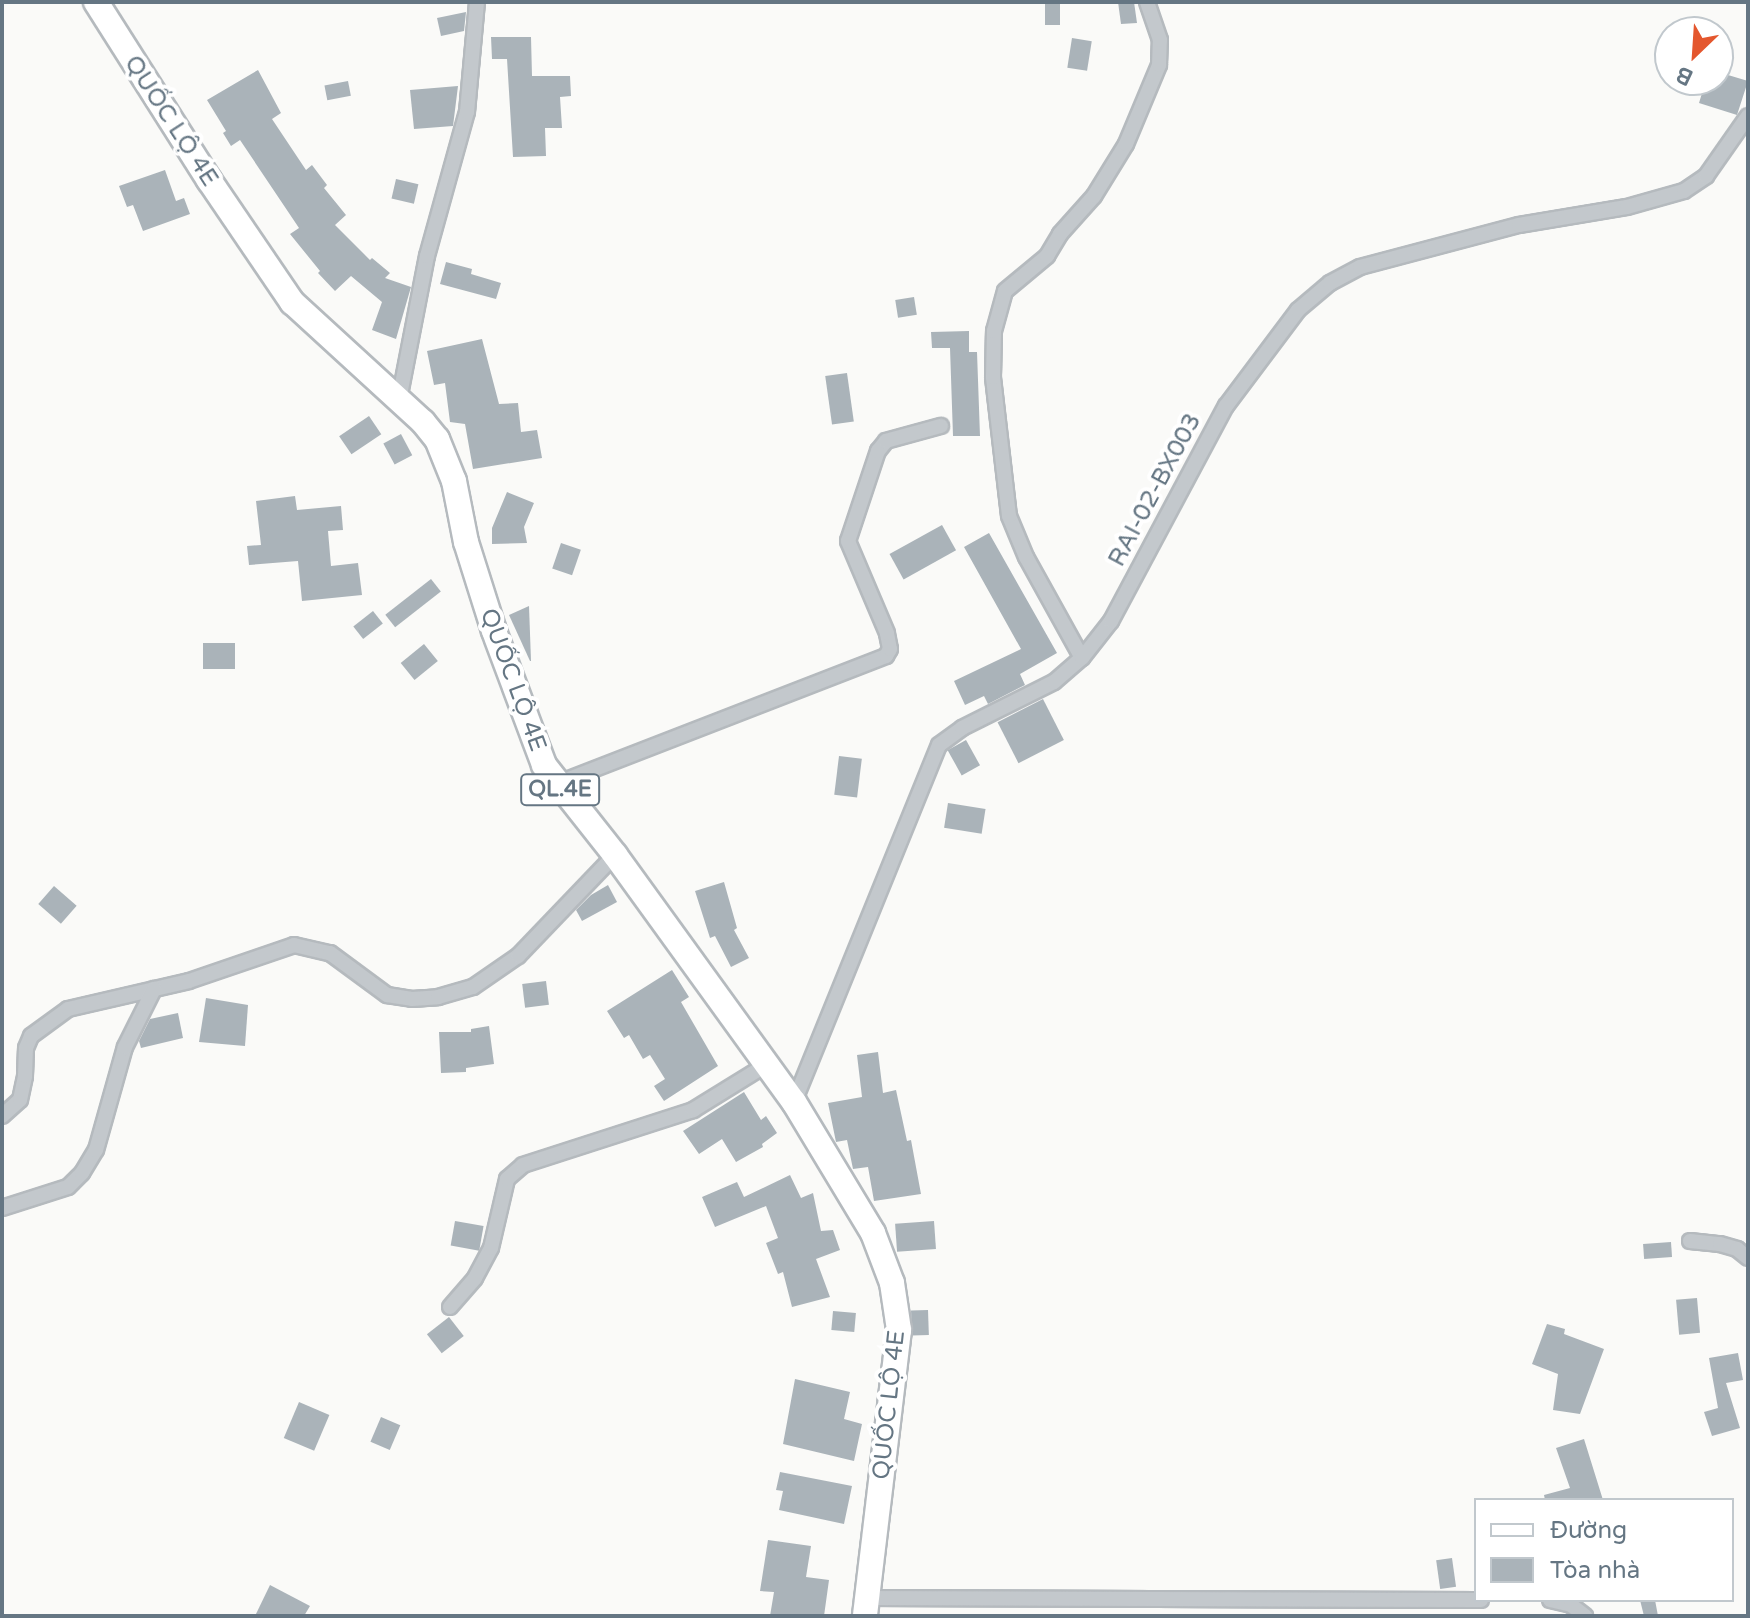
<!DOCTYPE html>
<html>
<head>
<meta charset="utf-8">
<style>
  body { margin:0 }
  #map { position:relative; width:1750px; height:1618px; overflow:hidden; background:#fafaf8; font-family:"Varela Round",sans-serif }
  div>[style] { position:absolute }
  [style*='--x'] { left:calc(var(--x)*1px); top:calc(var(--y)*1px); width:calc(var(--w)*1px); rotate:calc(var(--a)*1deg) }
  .building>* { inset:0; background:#aab3b9; transform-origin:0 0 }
  .roads { filter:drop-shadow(2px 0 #b5babe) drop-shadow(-2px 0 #b5babe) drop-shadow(0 2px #b5babe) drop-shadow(0 -2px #b5babe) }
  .street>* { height:14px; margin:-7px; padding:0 7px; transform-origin:7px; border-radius:7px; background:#c3c8cc }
  .primary>* { height:24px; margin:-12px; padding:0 12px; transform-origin:12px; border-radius:12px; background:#fff }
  span { translate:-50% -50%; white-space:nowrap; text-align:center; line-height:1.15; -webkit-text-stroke:8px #fff; paint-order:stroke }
  .shield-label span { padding:2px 6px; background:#fff; border:2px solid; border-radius:6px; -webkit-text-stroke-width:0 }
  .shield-label { font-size:22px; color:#657683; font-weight:700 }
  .street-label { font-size:24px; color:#657683 }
  .frame { position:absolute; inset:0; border:4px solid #657683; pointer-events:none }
  .legend { position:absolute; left:1474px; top:1498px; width:260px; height:104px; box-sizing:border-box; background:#fff; border:2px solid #c1c8cd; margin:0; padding:10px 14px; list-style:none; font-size:24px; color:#657683 }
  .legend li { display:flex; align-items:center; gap:16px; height:40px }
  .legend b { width:40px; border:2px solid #c1c8cd }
  .north { position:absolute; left:1654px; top:16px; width:80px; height:80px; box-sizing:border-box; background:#fff; border:2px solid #c1c8cd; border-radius:50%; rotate:205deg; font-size:22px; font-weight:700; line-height:32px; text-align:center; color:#657683 }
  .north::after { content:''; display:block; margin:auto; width:28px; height:36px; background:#e4572e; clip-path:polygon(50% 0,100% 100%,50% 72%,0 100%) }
</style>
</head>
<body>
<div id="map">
  <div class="building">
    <div style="left:1045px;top:2px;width:15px;height:23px"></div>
    <div style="clip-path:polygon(1118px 2px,1134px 2px,1137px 23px,1121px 24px)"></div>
    <div style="clip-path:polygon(466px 12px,464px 31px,441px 36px,437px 18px)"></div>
    <div style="clip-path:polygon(491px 37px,531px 37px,532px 76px,570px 76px,571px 96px,560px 97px,562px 128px,545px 128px,546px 156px,513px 157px,507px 59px,492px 59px)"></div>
    <div style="left:1072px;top:38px;width:20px;height:30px;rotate:9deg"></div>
    <div style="clip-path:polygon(258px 70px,281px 113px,272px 119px,306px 170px,312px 165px,327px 185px,324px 188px,346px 215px,335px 225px,370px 260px,372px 258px,390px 273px,385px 278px,411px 287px,396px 339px,372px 330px,382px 302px,351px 276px,335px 291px,318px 273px,320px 271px,290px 234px,299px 228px,240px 140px,231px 146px,223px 133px,226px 131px,207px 100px)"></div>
    <div style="clip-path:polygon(1718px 72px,1748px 81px,1737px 115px,1699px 103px,1706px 80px,1718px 80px)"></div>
    <div style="left:348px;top:81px;width:15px;height:24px;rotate:79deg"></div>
    <div style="clip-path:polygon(458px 86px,453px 126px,414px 129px,410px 90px)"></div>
    <div style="clip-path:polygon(165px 170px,176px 201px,184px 198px,190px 214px,143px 231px,133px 205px,127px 207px,119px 186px)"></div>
    <div style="left:396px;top:179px;width:23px;height:20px;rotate:13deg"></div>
    <div style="clip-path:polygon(446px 262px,472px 269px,471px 274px,501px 283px,496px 299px,440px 284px)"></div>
    <div style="left:914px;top:297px;width:18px;height:19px;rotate:81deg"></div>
    <div style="clip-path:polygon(969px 331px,969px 352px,977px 352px,980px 436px,953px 436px,950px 348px,932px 348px,931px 332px)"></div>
    <div style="clip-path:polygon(482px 339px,499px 404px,518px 403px,521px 432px,537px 430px,542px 458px,473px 469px,465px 424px,450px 422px,445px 383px,434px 385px,427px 351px)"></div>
    <div style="left:847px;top:373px;width:49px;height:22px;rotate:82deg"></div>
    <div style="left:369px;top:416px;width:22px;height:36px;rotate:56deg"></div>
    <div style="left:401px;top:434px;width:24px;height:20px;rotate:62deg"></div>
    <div style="clip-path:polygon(507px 492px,534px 503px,524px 527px,527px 543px,492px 544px,492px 528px)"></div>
    <div style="clip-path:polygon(295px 496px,297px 510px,341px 506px,343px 530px,328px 531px,331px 566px,358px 563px,362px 595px,302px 601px,298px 561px,249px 565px,247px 546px,261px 545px,256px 501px)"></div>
    <div style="left:942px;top:525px;width:29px;height:60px;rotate:61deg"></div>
    <div style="clip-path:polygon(989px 533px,1057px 653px,1020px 674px,1025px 685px,988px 704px,984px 696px,965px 705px,954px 681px,1021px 649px,964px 547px)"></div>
    <div style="left:561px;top:543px;width:21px;height:27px;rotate:19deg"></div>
    <div style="left:431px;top:579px;width:16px;height:58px;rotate:52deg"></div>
    <div style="clip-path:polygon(529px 606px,531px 661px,530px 661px,509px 615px)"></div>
    <div style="left:373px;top:611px;width:16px;height:25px;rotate:52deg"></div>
    <div style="left:203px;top:643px;width:32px;height:26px"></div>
    <div style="left:424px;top:644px;width:22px;height:30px;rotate:51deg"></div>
    <div style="left:1043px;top:699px;width:46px;height:51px;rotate:63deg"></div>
    <div style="left:966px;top:740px;width:29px;height:21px;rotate:61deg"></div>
    <div style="left:839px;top:756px;width:23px;height:39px;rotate:7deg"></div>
    <div style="left:948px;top:803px;width:38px;height:25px;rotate:9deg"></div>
    <div style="clip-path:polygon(724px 882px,737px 928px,734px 930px,749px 958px,731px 967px,715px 936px,710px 938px,695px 891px)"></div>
    <div style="clip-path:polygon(608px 885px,617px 902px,582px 921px,576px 910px,591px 895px)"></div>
    <div style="left:54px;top:886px;width:30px;height:24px;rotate:41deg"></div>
    <div style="clip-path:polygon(672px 970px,689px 997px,681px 1002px,718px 1066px,664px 1101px,654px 1086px,665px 1079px,650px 1055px,643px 1059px,629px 1035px,624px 1038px,607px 1011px)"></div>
    <div style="left:546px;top:981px;width:24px;height:24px;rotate:83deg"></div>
    <div style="clip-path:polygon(206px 998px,248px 1005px,245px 1046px,199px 1042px)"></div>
    <div style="clip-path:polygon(178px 1013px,183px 1038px,141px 1048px,139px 1041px,150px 1019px)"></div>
    <div style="clip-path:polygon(489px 1026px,494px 1064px,466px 1068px,466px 1072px,441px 1073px,439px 1032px,471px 1032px,471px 1029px)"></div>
    <div style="clip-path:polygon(878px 1052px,883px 1093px,896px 1090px,907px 1141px,911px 1140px,921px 1194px,874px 1201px,868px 1167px,853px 1169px,847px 1140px,836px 1142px,828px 1103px,862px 1097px,857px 1055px)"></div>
    <div style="clip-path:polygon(744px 1092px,761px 1120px,766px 1116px,777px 1133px,762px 1144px,763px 1147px,736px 1162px,722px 1139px,699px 1154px,683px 1131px)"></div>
    <div style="clip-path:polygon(790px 1175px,801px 1198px,813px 1193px,821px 1231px,833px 1230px,840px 1250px,816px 1259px,830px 1297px,792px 1307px,783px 1272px,778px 1274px,766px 1243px,778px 1238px,766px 1206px,715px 1227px,702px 1197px,737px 1182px,744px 1197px)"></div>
    <div style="left:455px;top:1221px;width:29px;height:25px;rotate:10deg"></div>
    <div style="left:934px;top:1221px;width:28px;height:39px;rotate:86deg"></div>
    <div style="left:1671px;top:1242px;width:15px;height:28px;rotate:86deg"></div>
    <div style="left:1697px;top:1298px;width:35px;height:21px;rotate:85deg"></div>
    <div style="left:928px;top:1310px;width:25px;height:17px;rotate:88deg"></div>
    <div style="left:833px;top:1311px;width:23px;height:19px;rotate:5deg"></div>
    <div style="left:449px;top:1317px;width:24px;height:28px;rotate:52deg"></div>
    <div style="clip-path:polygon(1547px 1324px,1565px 1329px,1564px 1334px,1604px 1349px,1580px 1414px,1553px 1410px,1558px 1374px,1532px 1364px)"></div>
    <div style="clip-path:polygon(1738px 1353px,1743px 1380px,1726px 1383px,1740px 1428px,1712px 1436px,1704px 1412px,1718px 1408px,1709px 1358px)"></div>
    <div style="clip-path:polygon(795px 1379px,850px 1392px,844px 1419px,862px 1424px,854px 1461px,783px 1444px)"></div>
    <div style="left:299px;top:1402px;width:33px;height:39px;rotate:23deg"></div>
    <div style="left:381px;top:1417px;width:21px;height:27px;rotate:23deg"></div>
    <div style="clip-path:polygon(1584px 1439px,1603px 1500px,1545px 1500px,1544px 1495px,1570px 1488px,1556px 1448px)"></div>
    <div style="clip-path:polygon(780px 1472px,852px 1486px,844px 1524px,779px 1510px,783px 1491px,776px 1490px)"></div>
    <div style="clip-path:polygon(768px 1540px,811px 1546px,806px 1577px,829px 1580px,824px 1616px,770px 1616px,774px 1592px,760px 1591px)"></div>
    <div style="left:1452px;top:1558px;width:29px;height:16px;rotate:82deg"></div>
    <div style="clip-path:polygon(270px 1585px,310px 1606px,304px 1616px,255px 1616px)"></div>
    <div style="clip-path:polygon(1640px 1600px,1655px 1600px,1658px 1616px,1644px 1616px)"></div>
  </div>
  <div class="roads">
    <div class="street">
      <div style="--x:399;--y:400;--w:147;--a:-79"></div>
      <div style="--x:427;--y:256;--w:149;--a:-74.5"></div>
      <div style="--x:467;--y:112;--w:110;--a:-84.8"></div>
      <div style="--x:1082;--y:658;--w:115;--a:-119"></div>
      <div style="--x:1026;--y:557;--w:44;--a:-112.5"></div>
      <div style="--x:1009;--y:516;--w:140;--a:-96.6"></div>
      <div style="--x:993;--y:377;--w:46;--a:-88.8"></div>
      <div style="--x:994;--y:331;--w:41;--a:-74.6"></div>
      <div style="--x:1005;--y:291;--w:55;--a:-39.8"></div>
      <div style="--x:1047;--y:256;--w:26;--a:-59"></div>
      <div style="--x:1060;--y:234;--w:51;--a:-48.2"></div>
      <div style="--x:1094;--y:196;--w:61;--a:-58.4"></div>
      <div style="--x:1126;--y:144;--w:86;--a:-67.3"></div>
      <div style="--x:1159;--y:65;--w:25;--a:-88"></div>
      <div style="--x:1160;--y:40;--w:40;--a:-108.9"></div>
      <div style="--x:556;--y:784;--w:354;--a:-21.2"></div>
      <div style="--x:886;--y:656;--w:8;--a:-60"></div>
      <div style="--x:890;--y:649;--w:16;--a:-101"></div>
      <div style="--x:887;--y:633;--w:100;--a:-113"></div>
      <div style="--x:848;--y:541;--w:95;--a:-71.6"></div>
      <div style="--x:878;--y:451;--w:13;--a:-51"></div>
      <div style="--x:886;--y:441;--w:57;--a:-15.3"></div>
      <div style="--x:794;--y:1102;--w:385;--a:-67.9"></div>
      <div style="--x:939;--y:745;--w:29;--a:-36"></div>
      <div style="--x:962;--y:728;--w:103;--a:-26.6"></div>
      <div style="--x:1054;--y:682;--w:37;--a:-41"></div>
      <div style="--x:1082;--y:658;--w:47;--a:-51.9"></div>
      <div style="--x:1111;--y:621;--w:244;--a:-61.9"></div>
      <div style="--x:1226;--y:406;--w:120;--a:-53.1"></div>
      <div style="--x:1298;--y:310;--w:42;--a:-40.2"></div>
      <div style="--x:1330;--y:283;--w:34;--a:-28"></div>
      <div style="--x:1360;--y:267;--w:164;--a:-14.8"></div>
      <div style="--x:1519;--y:225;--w:109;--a:-9.5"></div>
      <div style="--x:1627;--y:207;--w:59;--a:-15.7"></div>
      <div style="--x:1684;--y:191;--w:27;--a:-34"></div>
      <div style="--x:1706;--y:176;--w:73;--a:-55"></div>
      <div style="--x:2;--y:1116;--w:24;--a:-42"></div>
      <div style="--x:20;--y:1100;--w:25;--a:-78"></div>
      <div style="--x:25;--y:1076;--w:28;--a:-88"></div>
      <div style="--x:26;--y:1048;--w:13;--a:-67"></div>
      <div style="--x:31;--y:1036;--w:46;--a:-36.1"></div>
      <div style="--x:68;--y:1009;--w:124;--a:-13"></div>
      <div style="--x:189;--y:981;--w:111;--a:-18.9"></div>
      <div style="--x:294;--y:945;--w:37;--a:13"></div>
      <div style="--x:330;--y:953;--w:71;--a:36.4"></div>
      <div style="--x:387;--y:995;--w:25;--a:9"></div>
      <div style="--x:412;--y:999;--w:26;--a:-4"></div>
      <div style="--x:438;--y:997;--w:36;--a:-16"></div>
      <div style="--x:473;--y:987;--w:55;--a:-34.6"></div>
      <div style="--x:518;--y:956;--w:140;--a:-46.2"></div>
      <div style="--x:2;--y:1208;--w:69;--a:-17.7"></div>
      <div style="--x:68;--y:1187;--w:20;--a:-45"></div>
      <div style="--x:82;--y:1173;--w:27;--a:-59"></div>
      <div style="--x:96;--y:1150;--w:107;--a:-74.3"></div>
      <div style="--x:125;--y:1047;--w:65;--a:-63.4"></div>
      <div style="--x:1690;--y:1241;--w:30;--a:6"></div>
      <div style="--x:1720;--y:1244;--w:18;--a:16"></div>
      <div style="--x:1737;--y:1249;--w:14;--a:39"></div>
      <div style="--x:450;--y:1307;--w:38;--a:-49"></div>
      <div style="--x:475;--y:1278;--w:34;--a:-62"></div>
      <div style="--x:491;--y:1248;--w:71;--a:-76.9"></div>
      <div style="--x:507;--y:1179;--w:21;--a:-41"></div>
      <div style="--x:523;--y:1165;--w:179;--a:-17.9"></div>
      <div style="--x:693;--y:1110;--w:86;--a:-31.7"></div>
      <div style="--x:866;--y:1598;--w:615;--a:0.19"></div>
      <div style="--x:1550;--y:1600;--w:22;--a:13"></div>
      <div style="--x:1571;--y:1605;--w:18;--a:38"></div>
    </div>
    <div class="primary">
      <div style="--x:96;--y:2;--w:211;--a:57.6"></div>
      <div style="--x:209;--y:180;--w:148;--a:55.8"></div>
      <div style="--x:292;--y:302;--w:178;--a:42.5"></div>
      <div style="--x:423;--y:422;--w:22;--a:51"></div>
      <div style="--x:437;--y:439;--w:45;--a:68"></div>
      <div style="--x:454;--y:481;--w:62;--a:78.9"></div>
      <div style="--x:466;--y:542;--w:93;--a:72.5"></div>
      <div style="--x:494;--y:631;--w:143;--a:69.5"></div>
      <div style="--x:544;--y:765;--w:115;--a:51.7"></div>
      <div style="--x:615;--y:855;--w:305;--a:54.1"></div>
      <div style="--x:794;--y:1102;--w:153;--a:58.9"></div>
      <div style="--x:873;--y:1233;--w:53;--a:69.2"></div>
      <div style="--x:892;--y:1283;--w:48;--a:81.5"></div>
      <div style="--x:899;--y:1330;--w:288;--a:96.8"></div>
    </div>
  </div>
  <div class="shield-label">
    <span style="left:560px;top:790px">QL.4E</span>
  </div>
  <div class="street-label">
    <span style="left:171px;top:121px;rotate:57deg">QUỐC LỘ 4E</span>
    <span style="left:1155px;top:490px;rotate:-62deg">RAI-02-BX003</span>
    <span style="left:513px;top:680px;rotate:70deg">QUỐC LỘ 4E</span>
    <span style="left:889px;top:1405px;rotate:-84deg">QUỐC LỘ 4E</span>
  </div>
  <div class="frame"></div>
  <ul class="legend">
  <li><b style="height:10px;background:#fff"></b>Đường</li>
  <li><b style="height:22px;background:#aab3b9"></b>Tòa nhà</li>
  </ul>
  <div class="north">B</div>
</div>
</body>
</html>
